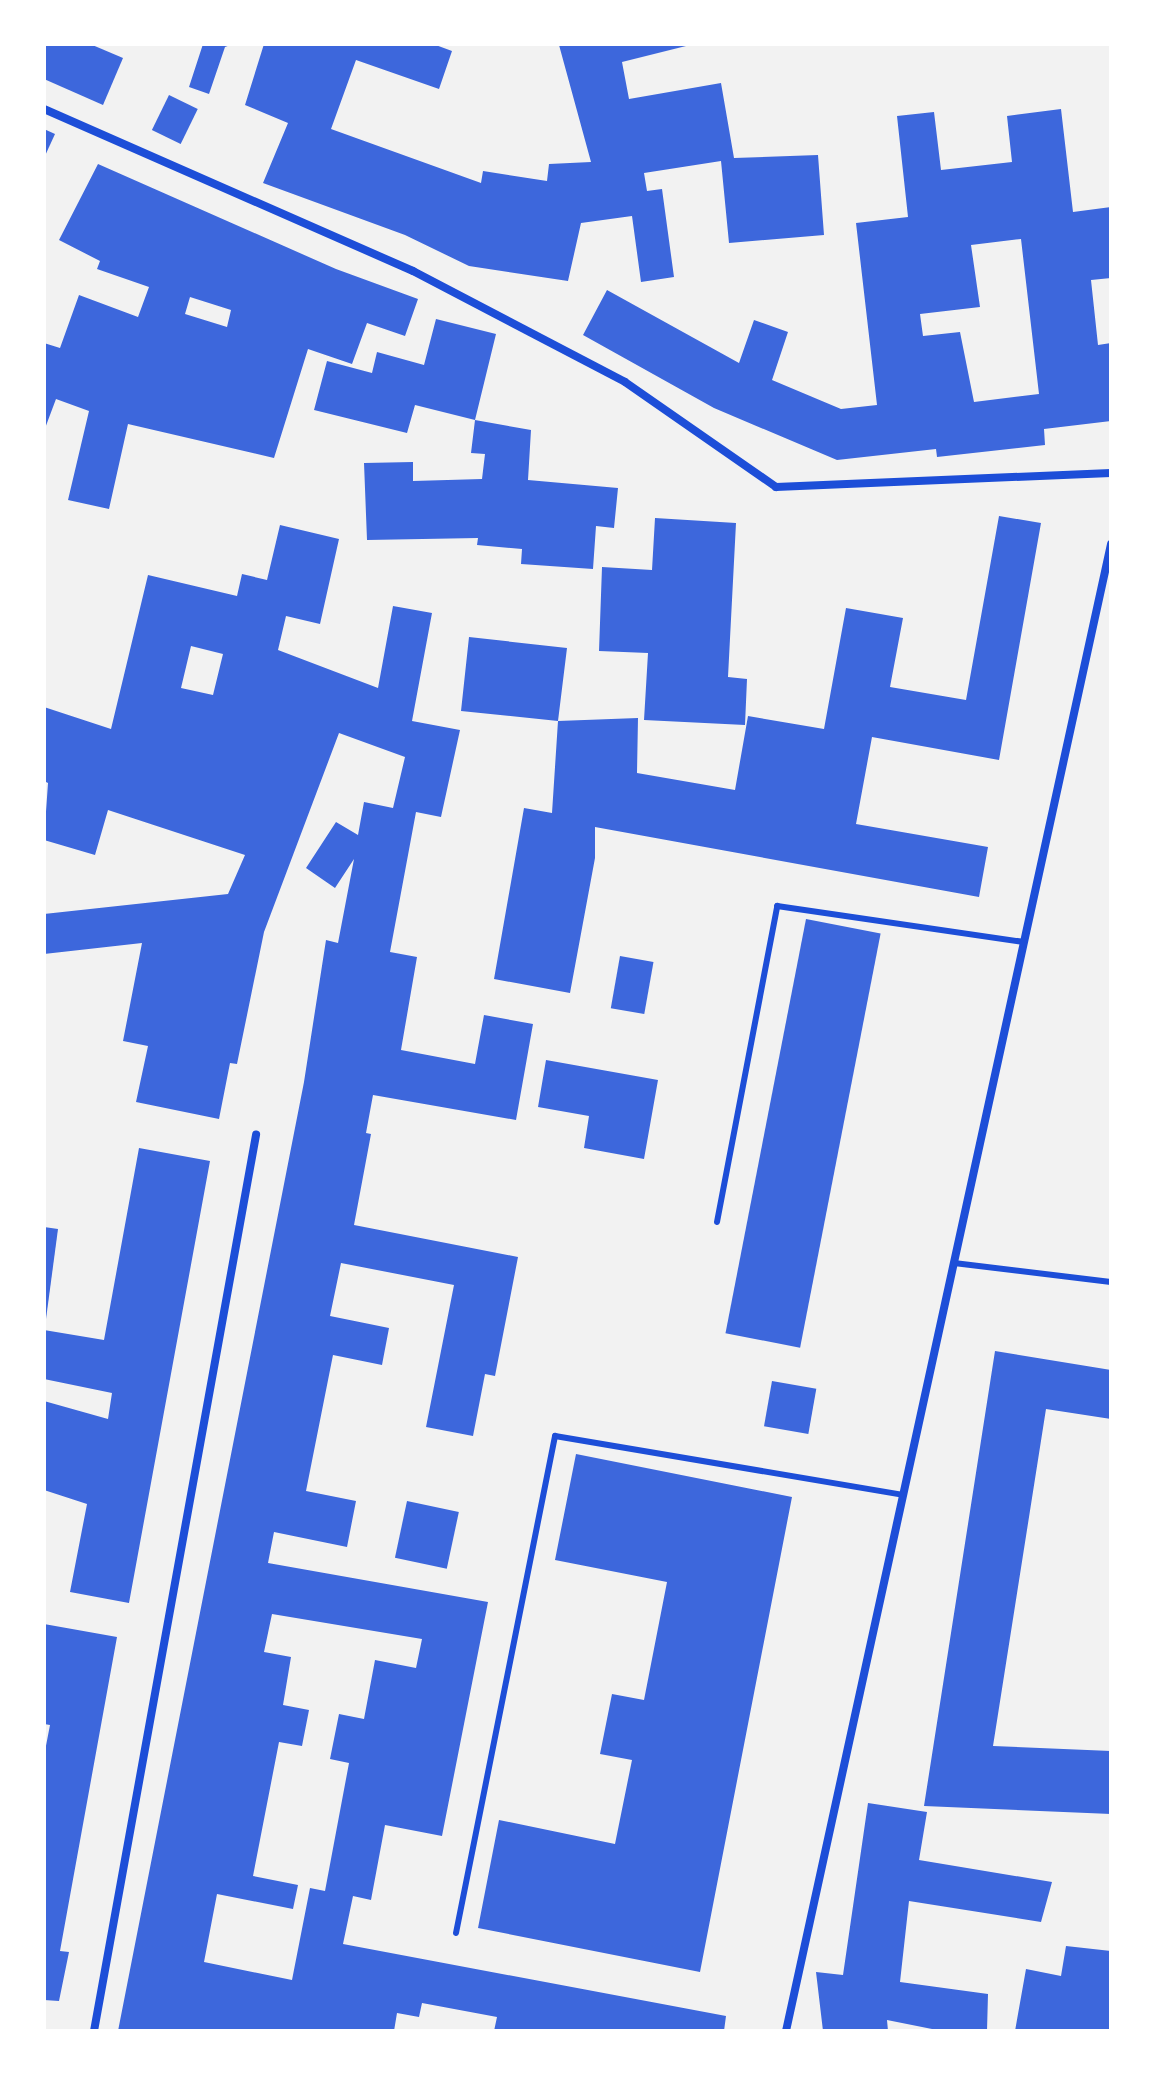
<!DOCTYPE html>
<html>
<head>
<meta charset="utf-8">
<style>
  body { margin:0 }
  #map { position:relative; width:1155px; height:2075px; overflow:hidden; background:#f2f2f2; font-family:Spectral,serif }
  div>[style] { position:absolute }
  [style*='--x'] { left:calc(var(--x)*1px); top:calc(var(--y)*1px); width:calc(var(--w)*1px); rotate:calc(var(--a)*1deg) }
  .building>* { inset:0; background:#3d67dc; transform-origin:0 0 }
  .service>* { height:6px; margin:-3px; padding:0 3px; transform-origin:3px; border-radius:3px; background:#1d4ed8 }
  .minor>* { height:8px; margin:-4px; padding:0 4px; transform-origin:4px; border-radius:4px; background:#1d4ed8 }
  span { translate:-50% -50%; white-space:nowrap; text-align:center; line-height:1.15; -webkit-text-stroke:8px #fff; paint-order:stroke }
  .frame { position:absolute; inset:0; border:46px solid #fff; pointer-events:none }
</style>
</head>
<body>
<div id="map">
  <div class="building">
    <div style="clip-path:polygon(44px 44px,90px 44px,123px 58px,103px 105px,44px 79px)"></div>
    <div style="clip-path:polygon(203px 44px,233px 44px,225px 47px,209px 94px,189px 87px)"></div>
    <div style="clip-path:polygon(264px 44px,433px 44px,452px 51px,439px 89px,356px 60px,331px 129px,481px 183px,483px 171px,547px 181px,549px 164px,591px 162px,559px 45px,694px 44px,622px 62px,629px 99px,721px 83px,734px 158px,818px 155px,824px 235px,729px 243px,721px 161px,644px 173px,647px 191px,662px 189px,674px 277px,641px 282px,632px 216px,581px 223px,568px 281px,469px 266px,405px 235px,263px 183px,288px 123px,245px 105px)"></div>
    <div style="left:169px;top:95px;width:32px;height:39px;rotate:26deg"></div>
    <div style="clip-path:polygon(evenodd,1061px 109px,1073px 212px,1111px 207px,1111px 278px,1091px 280px,1098px 345px,1111px 343px,1111px 421px,1044px 429px,1045px 445px,937px 457px,936px 449px,837px 460px,714px 408px,583px 335px,607px 290px,739px 363px,754px 320px,788px 332px,772px 380px,841px 409px,877px 405px,856px 223px,908px 217px,897px 116px,934px 112px,941px 170px,1012px 162px,1007px 116px,1061px 109px,1021px 239px,1039px 394px,974px 402px,960px 332px,923px 336px,920px 314px,980px 307px,971px 245px,1021px 239px)"></div>
    <div style="clip-path:polygon(44px 129px,55px 134px,44px 158px)"></div>
    <div style="clip-path:polygon(evenodd,98px 164px,336px 269px,418px 299px,405px 336px,367px 323px,352px 364px,308px 349px,274px 458px,128px 424px,109px 509px,68px 500px,89px 411px,56px 399px,44px 431px,44px 343px,60px 348px,79px 295px,138px 317px,149px 287px,97px 269px,100px 261px,59px 240px,98px 164px,190px 297px,231px 310px,227px 327px,185px 314px,190px 297px)"></div>
    <div style="clip-path:polygon(436px 319px,496px 334px,475px 420px,415px 405px,407px 433px,314px 410px,327px 361px,372px 373px,377px 352px,424px 365px)"></div>
    <div style="clip-path:polygon(475px 420px,531px 430px,528px 480px,618px 488px,614px 528px,596px 526px,593px 569px,521px 564px,522px 549px,477px 545px,478px 538px,367px 540px,364px 463px,413px 462px,413px 481px,482px 479px,485px 454px,471px 453px)"></div>
    <div style="clip-path:polygon(999px 516px,1041px 523px,999px 760px,872px 737px,856px 824px,988px 847px,979px 897px,595px 827px,595px 858px,570px 993px,494px 979px,524px 808px,552px 813px,558px 721px,461px 711px,469px 637px,567px 648px,558px 721px,638px 718px,637px 773px,735px 790px,748px 716px,824px 729px,846px 608px,903px 618px,890px 687px,966px 700px)"></div>
    <div style="clip-path:polygon(655px 518px,736px 523px,728px 677px,747px 679px,745px 725px,644px 720px,648px 653px,599px 651px,602px 567px,652px 570px)"></div>
    <div style="clip-path:polygon(evenodd,280px 525px,339px 539px,320px 624px,286px 616px,278px 650px,378px 688px,393px 606px,432px 613px,412px 721px,460px 730px,441px 817px,416px 812px,390px 952px,417px 957px,401px 1050px,475px 1064px,484px 1015px,533px 1024px,516px 1120px,373px 1095px,366px 1133px,371px 1134px,354px 1225px,518px 1257px,495px 1376px,485px 1374px,473px 1436px,426px 1427px,454px 1285px,341px 1263px,330px 1316px,389px 1328px,382px 1365px,333px 1355px,306px 1491px,356px 1501px,347px 1547px,274px 1532px,268px 1563px,488px 1602px,442px 1836px,385px 1825px,371px 1900px,353px 1896px,343px 1944px,726px 2016px,724px 2031px,494px 2031px,497px 2017px,422px 2003px,419px 2017px,397px 2013px,394px 2031px,118px 2031px,304px 1082px,326px 940px,338px 943px,354px 859px,335px 888px,306px 868px,336px 822px,358px 835px,364px 802px,393px 808px,405px 757px,339px 733px,264px 932px,237px 1064px,230px 1063px,219px 1119px,136px 1102px,148px 1046px,123px 1041px,142px 943px,44px 954px,44px 914px,228px 894px,245px 855px,108px 810px,95px 855px,44px 840px,48px 783px,44px 781px,44px 707px,111px 729px,148px 575px,237px 596px,242px 574px,267px 580px,280px 525px,191px 646px,223px 654px,213px 695px,181px 688px,191px 646px,280px 525px,272px 1614px,422px 1639px,416px 1668px,375px 1660px,364px 1719px,339px 1714px,330px 1759px,349px 1763px,325px 1891px,310px 1888px,292px 1980px,204px 1962px,217px 1894px,293px 1909px,298px 1885px,253px 1876px,279px 1742px,302px 1746px,309px 1710px,283px 1705px,291px 1657px,264px 1652px,272px 1614px)"></div>
    <div style="left:806px;top:919px;width:76px;height:422px;rotate:11deg"></div>
    <div style="left:620px;top:956px;width:34px;height:53px;rotate:10deg"></div>
    <div style="clip-path:polygon(546px 1060px,658px 1080px,644px 1159px,584px 1148px,589px 1116px,538px 1107px)"></div>
    <div style="clip-path:polygon(139px 1148px,210px 1161px,129px 1603px,70px 1592px,87px 1504px,44px 1490px,44px 1401px,108px 1419px,112px 1393px,44px 1379px,44px 1330px,104px 1340px)"></div>
    <div style="clip-path:polygon(44px 1227px,58px 1229px,46px 1319px,44px 1318px)"></div>
    <div style="clip-path:polygon(995px 1351px,1111px 1370px,1111px 1419px,1046px 1409px,993px 1746px,1111px 1751px,1111px 1814px,924px 1806px)"></div>
    <div style="left:772px;top:1381px;width:45px;height:46px;rotate:10deg"></div>
    <div style="clip-path:polygon(576px 1454px,792px 1497px,700px 1972px,478px 1928px,499px 1820px,615px 1844px,632px 1760px,600px 1754px,612px 1694px,644px 1700px,667px 1582px,555px 1560px)"></div>
    <div style="left:407px;top:1501px;width:53px;height:58px;rotate:12deg"></div>
    <div style="clip-path:polygon(44px 1624px,117px 1637px,60px 1951px,69px 1952px,59px 2001px,44px 2000px,44px 1756px,50px 1725px,44px 1724px)"></div>
    <div style="clip-path:polygon(868px 1803px,927px 1812px,919px 1860px,1052px 1882px,1041px 1922px,909px 1901px,900px 1982px,988px 1994px,987px 2031px,942px 2031px,887px 2020px,888px 2031px,823px 2031px,816px 1972px,843px 1975px)"></div>
    <div style="clip-path:polygon(1066px 1946px,1111px 1951px,1111px 2031px,1015px 2031px,1026px 1969px,1061px 1976px)"></div>
  </div>
  <div class="service">
    <div style="--x:717;--y:1222;--w:322;--a:-79.2"></div>
    <div style="--x:777;--y:906;--w:250;--a:8.3"></div>
    <div style="--x:954;--y:1263;--w:158;--a:6.9"></div>
    <div style="--x:456;--y:1933;--w:507;--a:-78.73"></div>
    <div style="--x:555;--y:1436;--w:353;--a:9.6"></div>
  </div>
  <div class="minor">
    <div style="--x:44;--y:109;--w:403;--a:23.7"></div>
    <div style="--x:413;--y:271;--w:239;--a:27.6"></div>
    <div style="--x:625;--y:382;--w:184;--a:34.8"></div>
    <div style="--x:776;--y:487;--w:335;--a:-2.4"></div>
    <div style="--x:94;--y:2031;--w:911;--a:-79.75"></div>
    <div style="--x:786;--y:2031;--w:1522;--a:-77.67"></div>
  </div>
  <div class="frame"></div>
</div>
</body>
</html>
